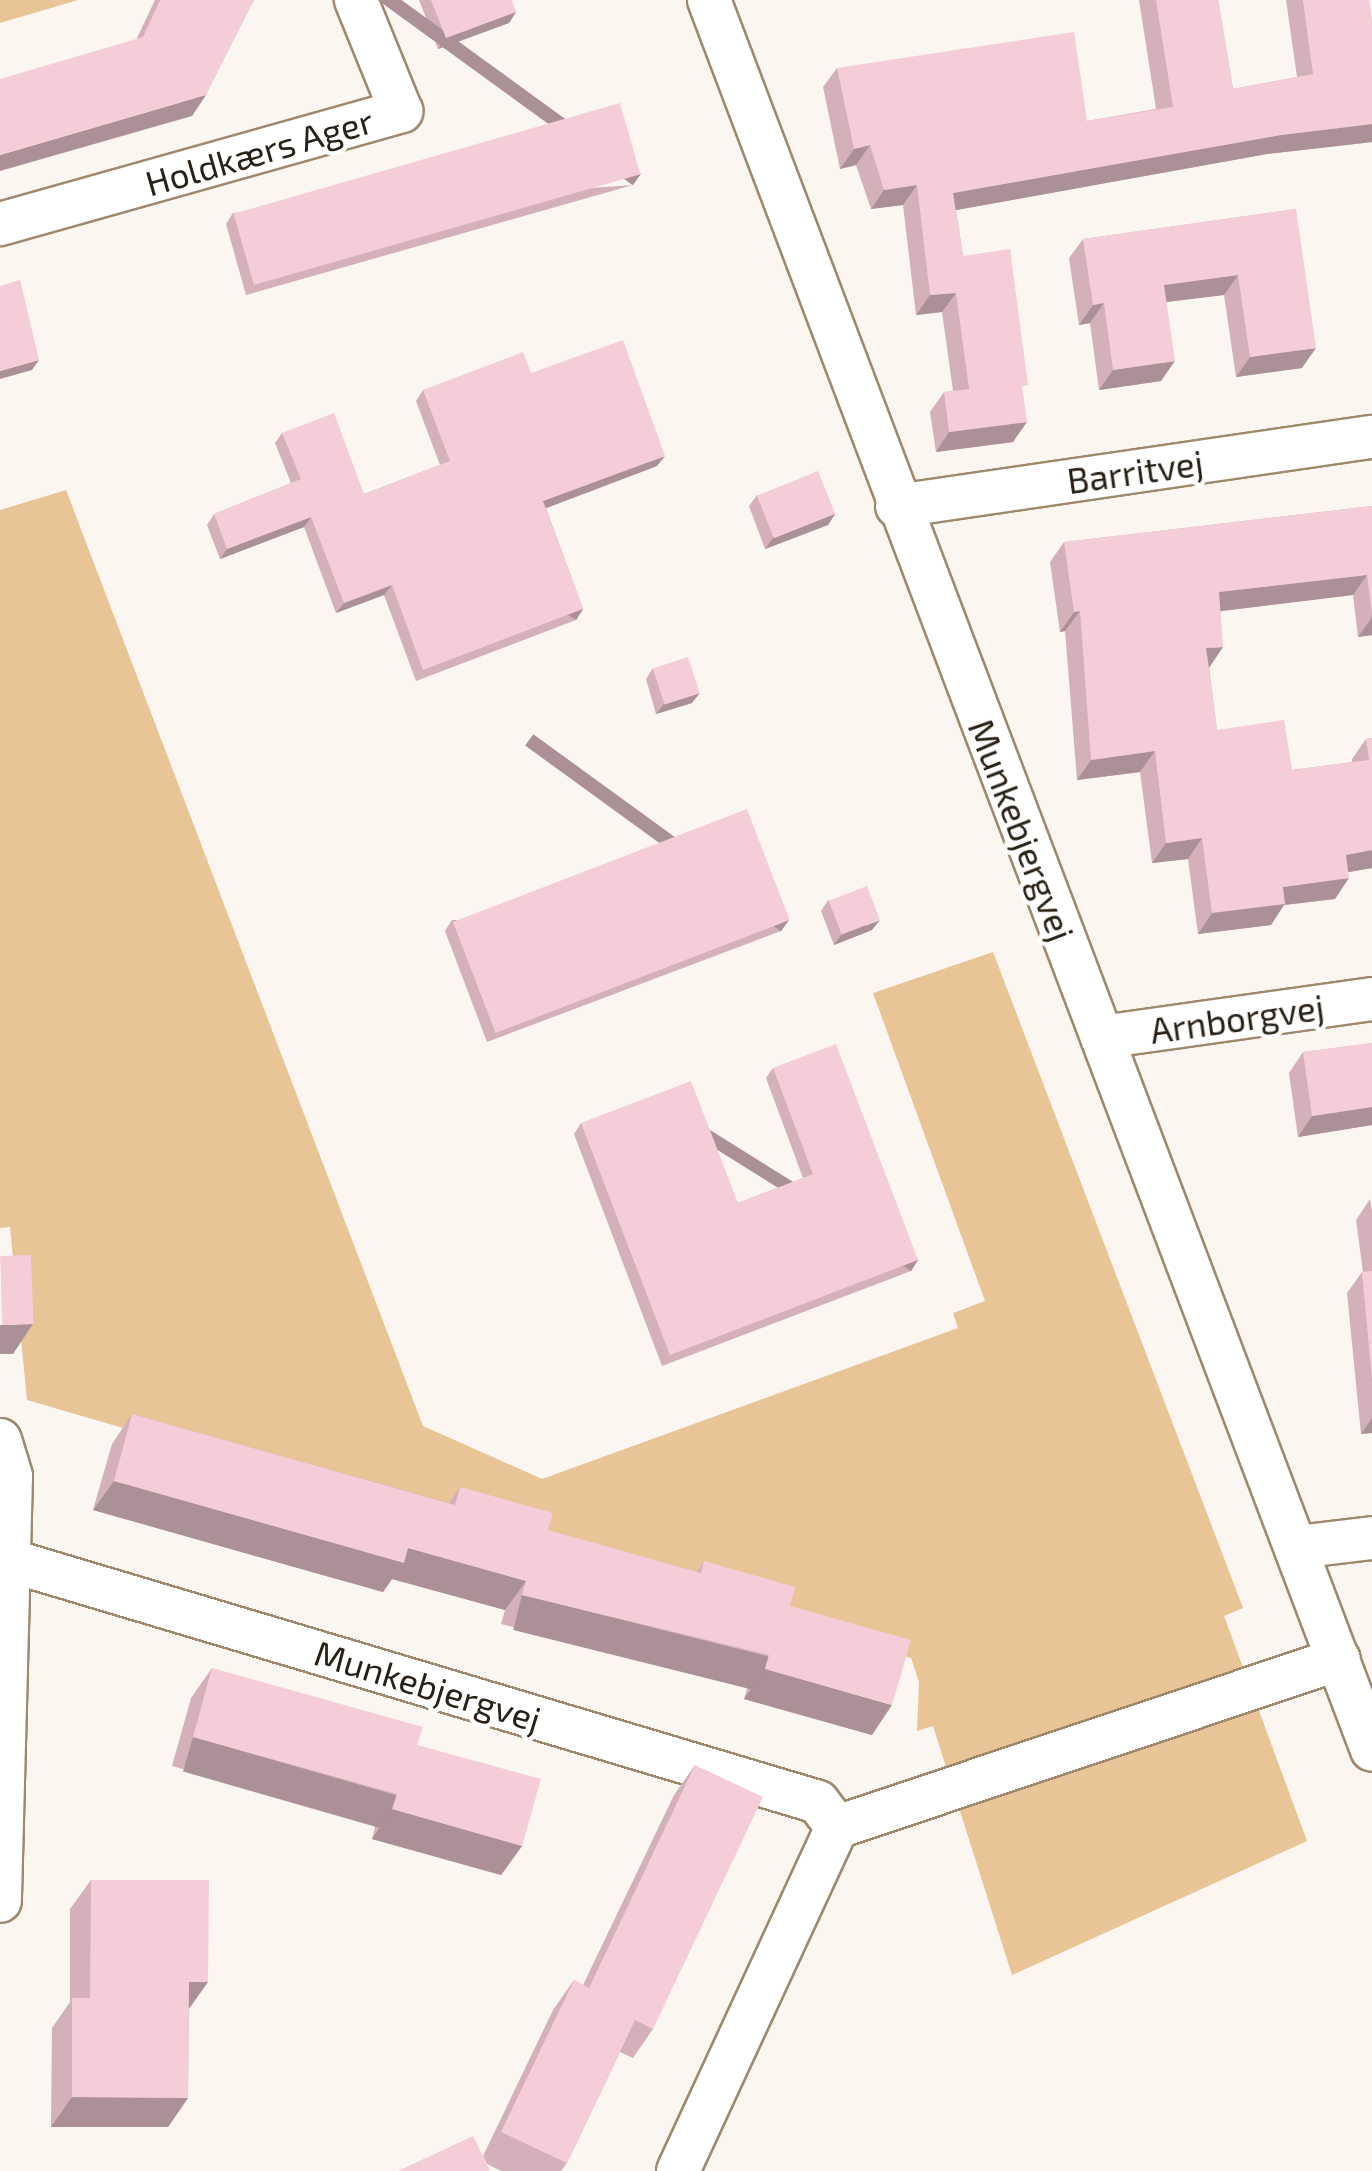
<!DOCTYPE html>
<html>
<head>
<meta charset="utf-8">
<style>
  body { margin:0 }
  #map { position:relative; width:1372px; height:2171px; overflow:hidden; background:#fbf6f0; font-family:"Exo 2",sans-serif }
  div>[style] { position:absolute }
  [style*='--x'] { left:calc(var(--x)*1px); top:calc(var(--y)*1px); width:calc(var(--w)*1px); rotate:calc(var(--a)*1deg) }
  .green>* { inset:0; background:#e8c496 }
  .roads { filter:drop-shadow(2px 0 #9f896d) drop-shadow(-2px 0 #9f896d) drop-shadow(0 2px #9f896d) drop-shadow(0 -2px #9f896d) }
  .minor>* { height:42px; margin:-21px; padding:0 21px; transform-origin:21px; border-radius:21px; background:#fff }
  .wall>* { inset:0; background:#d3b0ba }
  .shaded-wall>* { inset:0; background:#ac9097; transform-origin:0 0 }
  .building>* { inset:0; background:#f5cdd8; transform-origin:0 0 }
  span { translate:-50% -50%; white-space:nowrap; text-align:center; line-height:1.15; -webkit-text-stroke:9px #fff; paint-order:stroke }
  .street-label { font-size:35px; color:#2a2116 }
</style>
</head>
<body>
<div id="map">
  <div class="green">
    <div style="clip-path:polygon(0 0,78px 0,0 23px)"></div>
    <div style="clip-path:polygon(66px 490px,423px 1426px,542px 1479px,958px 1328px,953px 1313px,985px 1301px,873px 993px,993px 952px,1243px 1608px,1224px 1616px,1307px 1841px,1012px 1975px,933px 1726px,917px 1731px,919px 1682px,911px 1658px,27px 1400px,10px 1227px,0 1228px,0 510px)"></div>
  </div>
  <div class="roads">
    <div class="minor">
      <div style="--x:709;--y:0;--w:1871;--a:69.25"></div>
      <div style="--x:0;--y:224;--w:417;--a:-15.7"></div>
      <div style="--x:401;--y:111;--w:120;--a:-112.1"></div>
      <div style="--x:897;--y:506;--w:480;--a:-8.3"></div>
      <div style="--x:1102;--y:1037;--w:273;--a:-8"></div>
      <div style="--x:0;--y:1440;--w:38;--a:73"></div>
      <div style="--x:11;--y:1476;--w:425;--a:91.5"></div>
      <div style="--x:1297;--y:1547;--w:76;--a:-6.8"></div>
      <div style="--x:8;--y:1560;--w:845;--a:16.63"></div>
      <div style="--x:818;--y:1802;--w:31;--a:53"></div>
      <div style="--x:678;--y:2171;--w:379;--a:-65.2"></div>
      <div style="--x:837;--y:1827;--w:529;--a:-18.5"></div>
    </div>
  </div>
  <div class="wall">
    <div style="clip-path:polygon(155px 0,254px 0,192px 116px,137px 38px)"></div>
    <div style="clip-path:polygon(419px 0,511px 0,516px 12px,509px 23px,438px 49px)"></div>
    <div style="clip-path:polygon(1139px 0,1218px 0,1233px 89px,1297px 77px,1286px 0,1369px 0,1372px 23px,1372px 142px,1267px 154px,956px 210px,963px 256px,1023px 392px,1013px 442px,936px 452px,930px 412px,944px 392px,953px 391px,942px 312px,916px 315px,903px 205px,871px 209px,856px 165px,840px 169px,823px 87px,837px 68px,1087px 121px,1156px 109px)"></div>
    <div style="clip-path:polygon(633px 185px,246px 295px,226px 224px,233px 213px)"></div>
    <div style="clip-path:polygon(1296px 209px,1302px 368px,1236px 377px,1224px 295px,1166px 302px,1161px 381px,1099px 390px,1090px 323px,1079px 325px,1069px 258px,1083px 239px)"></div>
    <div style="clip-path:polygon(531px 373px,657px 466px,546px 508px,583px 609px,576px 620px,416px 681px,384px 595px,336px 613px,304px 527px,220px 559px,207px 525px,214px 514px,291px 483px,275px 443px,282px 433px,364px 494px,440px 465px,416px 401px,423px 390px)"></div>
    <div style="clip-path:polygon(757px 495px,835px 514px,828px 525px,765px 549px,749px 506px)"></div>
    <div style="clip-path:polygon(1372px 506px,1372px 635px,1358px 637px,1353px 595px,1221px 611px,1209px 668px,1217px 730px,1292px 770px,1352px 762px,1352px 759px,1366px 739px,1372px 738px,1372px 868px,1348px 872px,1335px 899px,1284px 905px,1271px 925px,1198px 934px,1188px 859px,1152px 863px,1140px 772px,1077px 780px,1065px 631px,1060px 632px,1050px 562px,1064px 542px)"></div>
    <div style="clip-path:polygon(653px 668px,692px 703px,656px 714px,646px 679px)"></div>
    <div style="clip-path:polygon(828px 900px,872px 930px,834px 945px,821px 911px)"></div>
    <div style="clip-path:polygon(452px 920px,789px 920px,781px 931px,487px 1042px,445px 931px)"></div>
    <div style="clip-path:polygon(1372px 1043px,1372px 1125px,1298px 1137px,1289px 1073px,1303px 1052px)"></div>
    <div style="clip-path:polygon(773px 1068px,918px 1260px,911px 1271px,662px 1366px,574px 1134px,581px 1123px,738px 1203px,803px 1178px,766px 1078px)"></div>
    <div style="clip-path:polygon(1370px 1199px,1372px 1211px,1372px 1433px,1361px 1434px,1347px 1293px,1362px 1272px,1363px 1272px,1356px 1220px)"></div>
    <div style="clip-path:polygon(132px 1414px,449px 1503px,460px 1487px,548px 1530px,697px 1572px,704px 1561px,790px 1606px,872px 1735px,744px 1699px,748px 1685px,501px 1624px,505px 1610px,392px 1579px,383px 1592px,93px 1510px,112px 1444px)"></div>
    <div style="clip-path:polygon(212px 1668px,417px 1745px,522px 1846px,501px 1875px,372px 1839px,376px 1823px,172px 1766px,191px 1698px)"></div>
    <div style="clip-path:polygon(695px 1765px,653px 2029px,633px 2058px,620px 2052px,567px 2163px,561px 2171px,501px 2171px,487px 2164px,483px 2156px,553px 2010px,574px 1980px,583px 1985px,674px 1795px)"></div>
    <div style="clip-path:polygon(91px 1880px,208px 1982px,189px 2009px,188px 2098px,168px 2127px,51px 2127px,52px 2028px,70px 2002px,70px 1909px)"></div>
  </div>
  <div class="shaded-wall">
    <div style="clip-path:polygon(516px 12px,509px 23px,438px 49px,446px 38px)"></div>
    <div style="clip-path:polygon(206px 95px,192px 116px,0 171px,0 155px)"></div>
    <div style="clip-path:polygon(1372px 124px,1372px 142px,1267px 154px,940px 213px,953px 193px,1281px 135px)"></div>
    <div style="clip-path:polygon(870px 145px,856px 165px,840px 169px,854px 149px)"></div>
    <div style="left:641px;top:174px;width:14px;height:404px;rotate:126deg"></div>
    <div style="clip-path:polygon(917px 185px,903px 205px,871px 209px,884px 190px)"></div>
    <div style="clip-path:polygon(1238px 275px,1224px 295px,1150px 304px,1164px 285px)"></div>
    <div style="clip-path:polygon(956px 293px,942px 312px,916px 315px,930px 295px)"></div>
    <div style="clip-path:polygon(1104px 303px,1090px 323px,1079px 325px,1093px 305px)"></div>
    <div style="clip-path:polygon(1316px 348px,1302px 368px,1236px 377px,1250px 357px)"></div>
    <div style="clip-path:polygon(39px 360px,32px 370px,0 379px,0 371px)"></div>
    <div style="clip-path:polygon(1175px 361px,1161px 381px,1099px 390px,1113px 370px)"></div>
    <div style="clip-path:polygon(1027px 422px,1013px 442px,936px 452px,949px 432px)"></div>
    <div style="clip-path:polygon(665px 456px,657px 466px,536px 512px,543px 501px)"></div>
    <div style="clip-path:polygon(835px 514px,828px 525px,765px 549px,773px 538px)"></div>
    <div style="clip-path:polygon(311px 517px,304px 527px,220px 559px,227px 549px)"></div>
    <div style="clip-path:polygon(1367px 575px,1353px 595px,1205px 613px,1219px 592px)"></div>
    <div style="clip-path:polygon(392px 585px,384px 595px,336px 613px,344px 603px)"></div>
    <div style="left:583px;top:609px;width:13px;height:171px;rotate:122deg"></div>
    <div style="clip-path:polygon(1080px 611px,1065px 631px,1060px 632px,1074px 612px)"></div>
    <div style="clip-path:polygon(1372px 617px,1372px 635px,1358px 637px)"></div>
    <div style="clip-path:polygon(1223px 647px,1209px 668px,1206px 648px)"></div>
    <div style="clip-path:polygon(700px 693px,692px 703px,656px 714px,664px 704px)"></div>
    <div style="clip-path:polygon(1155px 751px,1140px 772px,1077px 780px,1091px 760px)"></div>
    <div style="clip-path:polygon(1202px 838px,1188px 859px,1152px 863px,1166px 843px)"></div>
    <div style="clip-path:polygon(1372px 850px,1372px 868px,1332px 875px,1346px 855px)"></div>
    <div style="clip-path:polygon(1349px 878px,1335px 899px,1284px 905px,1271px 925px,1198px 934px,1212px 913px,1283px 887px)"></div>
    <div style="left:789px;top:920px;width:14px;height:316px;rotate:126deg"></div>
    <div style="clip-path:polygon(880px 920px,872px 930px,834px 945px,841px 935px)"></div>
    <div style="clip-path:polygon(1372px 1107px,1372px 1125px,1298px 1137px,1312px 1116px)"></div>
    <div style="left:918px;top:1260px;width:13px;height:266px;rotate:122deg"></div>
    <div style="clip-path:polygon(33px 1324px,13px 1354px,0 1354px,0 1325px)"></div>
    <div style="clip-path:polygon(1372px 1418px,1372px 1433px,1361px 1434px)"></div>
    <div style="clip-path:polygon(114px 1481px,408px 1548px,526px 1581px,505px 1610px,392px 1579px,383px 1592px,93px 1510px)"></div>
    <div style="left:522px;top:1595px;width:254px;height:36px;rotate:14deg"></div>
    <div style="clip-path:polygon(765px 1669px,892px 1705px,872px 1735px,744px 1699px)"></div>
    <div style="left:193px;top:1737px;width:212px;height:36px;rotate:16deg"></div>
    <div style="clip-path:polygon(392px 1809px,522px 1846px,501px 1875px,372px 1839px)"></div>
    <div style="clip-path:polygon(189px 1982px,208px 1982px,187px 2011px)"></div>
    <div style="clip-path:polygon(72px 2097px,188px 2098px,168px 2127px,51px 2127px)"></div>
  </div>
  <div class="building">
    <div style="clip-path:polygon(160px 0,254px 0,206px 95px,0 155px,0 79px,143px 37px)"></div>
    <div style="clip-path:polygon(431px 0,511px 0,516px 12px,446px 38px)"></div>
    <div style="clip-path:polygon(1156px 0,1218px 0,1233px 89px,1313px 74px,1303px 0,1369px 0,1372px 23px,1372px 124px,1281px 135px,953px 193px,963px 256px,1010px 249px,1028px 385px,1022px 386px,1027px 422px,949px 432px,944px 392px,969px 389px,956px 293px,930px 295px,917px 185px,884px 190px,870px 145px,854px 149px,837px 68px,1074px 32px,1087px 121px,1173px 107px)"></div>
    <div style="left:620px;top:103px;width:74px;height:402px;rotate:74deg"></div>
    <div style="clip-path:polygon(1296px 209px,1316px 348px,1250px 357px,1238px 275px,1164px 285px,1175px 361px,1113px 370px,1104px 303px,1093px 305px,1083px 239px)"></div>
    <div style="clip-path:polygon(20px 280px,39px 360px,0 371px,0 286px)"></div>
    <div style="clip-path:polygon(623px 340px,665px 456px,543px 501px,583px 609px,423px 670px,392px 585px,344px 603px,311px 517px,227px 549px,214px 514px,301px 479px,282px 433px,334px 413px,364px 494px,450px 461px,423px 390px,523px 352px,531px 373px)"></div>
    <div style="left:818px;top:471px;width:46px;height:66px;rotate:68deg"></div>
    <div style="clip-path:polygon(1372px 506px,1372px 614px,1367px 575px,1219px 592px,1223px 647px,1206px 648px,1217px 730px,1284px 720px,1292px 770px,1369px 760px,1366px 739px,1372px 738px,1372px 850px,1346px 855px,1349px 878px,1283px 887px,1285px 904px,1212px 913px,1202px 838px,1166px 843px,1155px 751px,1091px 760px,1080px 611px,1074px 612px,1064px 542px)"></div>
    <div style="left:688px;top:657px;width:38px;height:37px;rotate:72deg"></div>
    <div style="left:747px;top:809px;width:119px;height:315px;rotate:69deg"></div>
    <div style="left:867px;top:886px;width:36px;height:41px;rotate:69deg"></div>
    <div style="clip-path:polygon(1372px 1043px,1372px 1107px,1312px 1116px,1303px 1052px)"></div>
    <div style="clip-path:polygon(836px 1044px,918px 1260px,670px 1355px,581px 1123px,691px 1081px,738px 1203px,813px 1174px,773px 1068px)"></div>
    <div style="left:31px;top:1255px;width:69px;height:31px;rotate:88deg"></div>
    <div style="clip-path:polygon(1372px 1271px,1372px 1379px,1362px 1272px)"></div>
    <div style="clip-path:polygon(132px 1414px,455px 1505px,460px 1487px,553px 1513px,548px 1530px,701px 1573px,704px 1561px,795px 1587px,790px 1606px,911px 1640px,892px 1705px,765px 1669px,769px 1655px,522px 1595px,526px 1581px,408px 1548px,404px 1563px,114px 1481px)"></div>
    <div style="clip-path:polygon(212px 1668px,423px 1727px,417px 1745px,541px 1779px,522px 1846px,392px 1809px,397px 1794px,193px 1737px)"></div>
    <div style="clip-path:polygon(695px 1765px,763px 1797px,653px 2029px,635px 2020px,567px 2163px,501px 2132px,574px 1980px,589px 1988px)"></div>
    <div style="clip-path:polygon(91px 1880px,209px 1880px,208px 1982px,189px 1982px,188px 2098px,72px 2097px,72px 1998px,90px 1998px)"></div>
    <div style="clip-path:polygon(473px 2136px,490px 2171px,398px 2171px)"></div>
  </div>
  <div class="street-label">
    <span style="left:259px;top:151px;rotate:-16deg">Holdkærs Ager</span>
    <span style="left:1135px;top:471px;rotate:-8deg">Barritvej</span>
    <span style="left:1022px;top:830px;rotate:69deg">Munkebjergvej</span>
    <span style="left:1237px;top:1018px;rotate:-8deg">Arnborgvej</span>
    <span style="left:428px;top:1685px;rotate:17deg">Munkebjergvej</span>
  </div>
</div>
</body>
</html>
